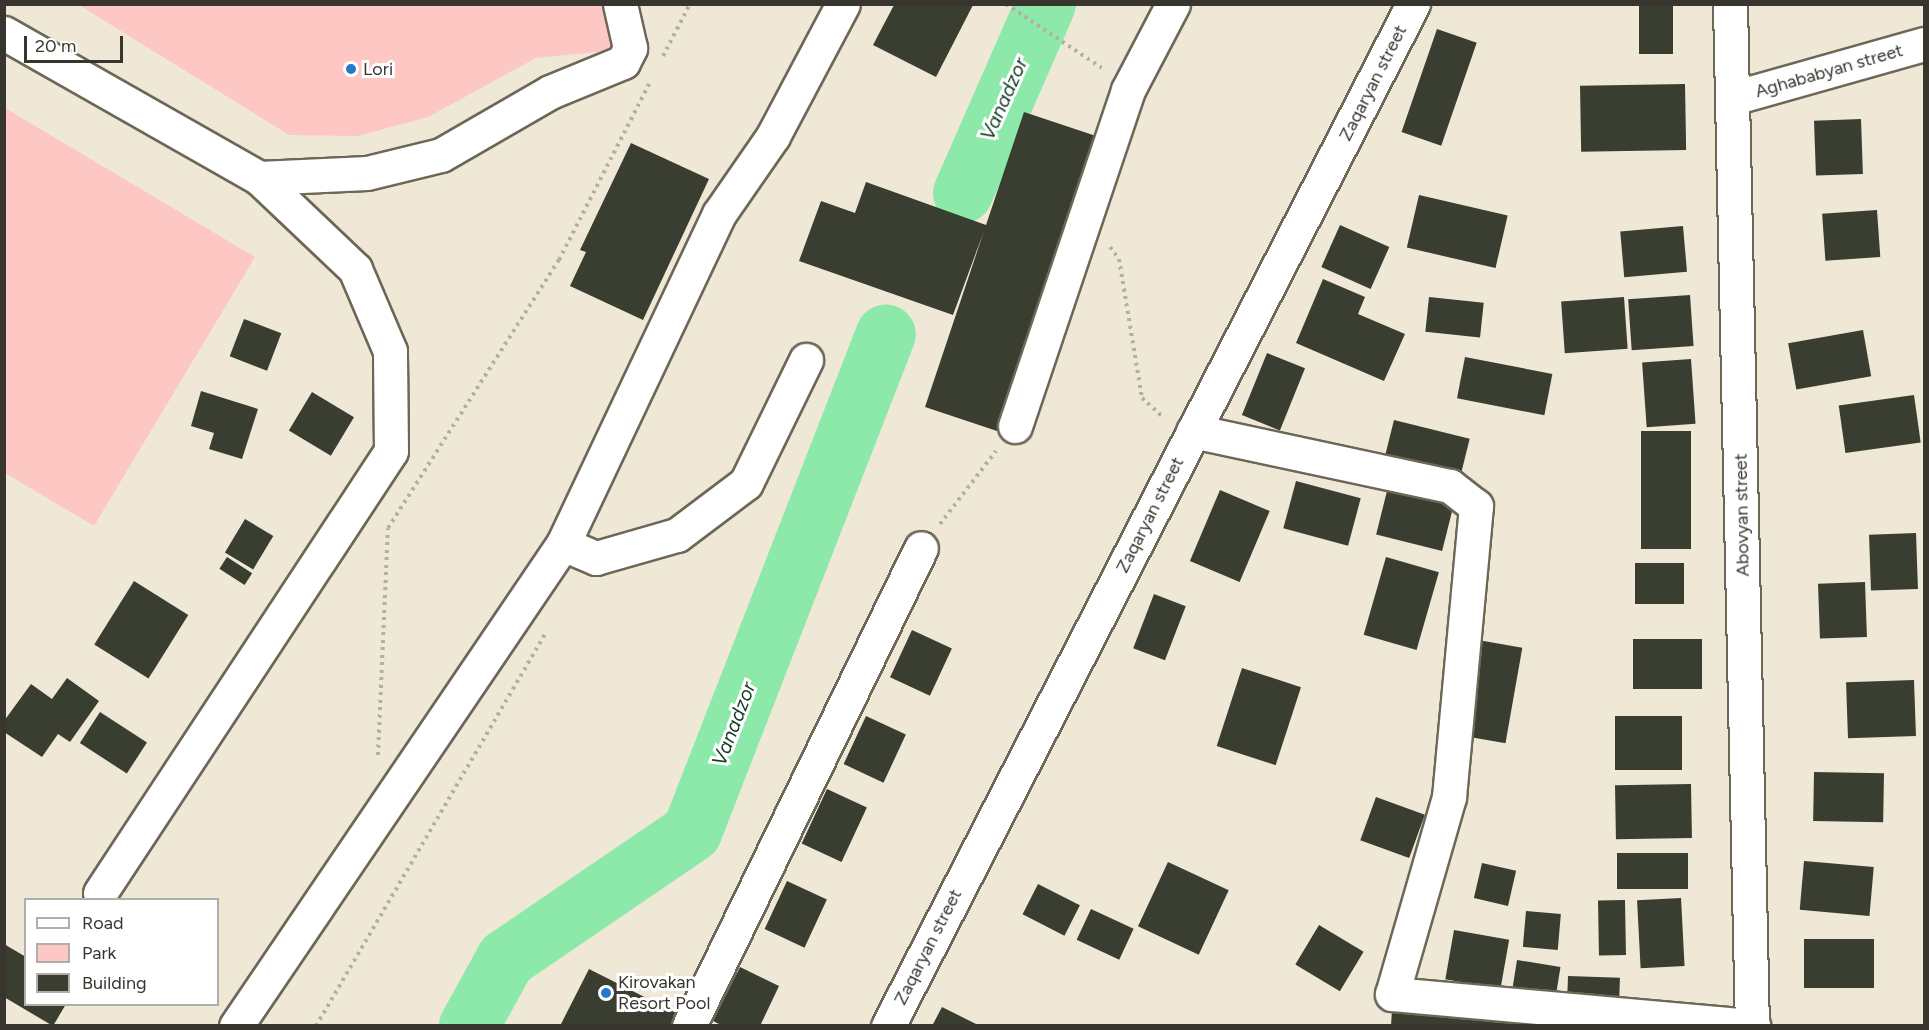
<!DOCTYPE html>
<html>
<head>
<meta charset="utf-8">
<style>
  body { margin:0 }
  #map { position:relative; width:1929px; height:1030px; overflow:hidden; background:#efe8d7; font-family:Figtree,sans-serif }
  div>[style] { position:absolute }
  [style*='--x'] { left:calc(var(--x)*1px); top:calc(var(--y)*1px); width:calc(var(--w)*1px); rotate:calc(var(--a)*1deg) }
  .green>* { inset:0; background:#fdc7c4 }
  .river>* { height:60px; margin:-30px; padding:0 30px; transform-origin:30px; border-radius:30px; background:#8ce9a9 }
  .building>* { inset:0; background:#3a3e30; transform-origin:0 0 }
  .path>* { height:4px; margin-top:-2px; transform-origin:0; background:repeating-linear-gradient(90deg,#b4afa1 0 3px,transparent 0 7.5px) }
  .roads { filter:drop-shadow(2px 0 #6d6758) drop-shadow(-2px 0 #6d6758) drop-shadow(0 2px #6d6758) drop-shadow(0 -2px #6d6758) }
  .minor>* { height:33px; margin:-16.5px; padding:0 16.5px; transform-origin:16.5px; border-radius:16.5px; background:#fff }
  .dots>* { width:16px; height:16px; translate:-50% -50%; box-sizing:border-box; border:3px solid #fff; border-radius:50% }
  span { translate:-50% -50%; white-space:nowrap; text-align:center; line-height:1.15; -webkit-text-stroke:6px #fff; paint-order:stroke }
  .poi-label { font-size:18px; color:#37352e }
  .left { translate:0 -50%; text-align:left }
  .street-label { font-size:18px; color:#37352e }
  .water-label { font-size:20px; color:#133a21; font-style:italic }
  .frame { position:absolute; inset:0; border:6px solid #37352e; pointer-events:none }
  .legend { position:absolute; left:24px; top:898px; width:195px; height:108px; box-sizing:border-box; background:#fff; border:2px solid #afaeab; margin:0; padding:8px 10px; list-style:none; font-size:18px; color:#37352e }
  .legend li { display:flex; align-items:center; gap:12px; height:30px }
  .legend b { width:30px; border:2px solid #afaeab }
  .scale { position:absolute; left:24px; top:36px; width:99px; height:27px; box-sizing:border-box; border:3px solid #37352e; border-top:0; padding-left:8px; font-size:18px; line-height:21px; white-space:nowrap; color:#37352e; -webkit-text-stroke:4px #fff; paint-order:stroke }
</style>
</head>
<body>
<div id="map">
  <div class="green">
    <div style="clip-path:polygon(79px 5px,606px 5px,617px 50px,536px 58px,428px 117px,358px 136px,289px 135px)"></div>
    <div style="clip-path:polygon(5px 108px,255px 257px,94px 526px,5px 473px)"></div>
  </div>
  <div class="river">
    <div style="--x:963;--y:193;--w:206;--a:-66.3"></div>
    <div style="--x:469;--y:1026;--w:77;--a:-61.1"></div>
    <div style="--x:506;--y:959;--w:225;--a:-34.3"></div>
    <div style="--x:692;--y:832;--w:534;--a:-68.72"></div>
  </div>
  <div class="building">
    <div style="left:1639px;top:4px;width:34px;height:50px"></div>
    <div style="clip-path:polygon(894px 5px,973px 5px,936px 77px,873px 45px)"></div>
    <div style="left:1437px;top:29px;width:42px;height:109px;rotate:19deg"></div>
    <div style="left:1685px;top:84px;width:66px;height:105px;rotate:89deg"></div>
    <div style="clip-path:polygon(1024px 112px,1099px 137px,1000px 432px,925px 407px,984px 231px,953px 315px,799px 261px,821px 201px,855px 213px,866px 182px,986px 225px)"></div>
    <div style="left:1861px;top:119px;width:55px;height:47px;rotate:88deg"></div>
    <div style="clip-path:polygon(631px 143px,709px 179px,643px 320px,570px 286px,586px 252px,580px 250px)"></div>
    <div style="left:1419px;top:195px;width:91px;height:54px;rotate:13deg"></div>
    <div style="left:1877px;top:210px;width:47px;height:55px;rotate:86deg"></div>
    <div style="left:1340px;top:225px;width:54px;height:46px;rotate:24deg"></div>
    <div style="left:1683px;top:226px;width:46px;height:63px;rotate:85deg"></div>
    <div style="clip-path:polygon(1323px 279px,1365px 297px,1358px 314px,1405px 334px,1384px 381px,1296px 343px)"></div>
    <div style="left:1690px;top:295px;width:51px;height:62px;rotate:86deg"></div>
    <div style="left:1429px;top:297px;width:55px;height:35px;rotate:6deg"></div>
    <div style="left:1624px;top:297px;width:52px;height:63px;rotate:86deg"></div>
    <div style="left:244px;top:319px;width:40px;height:40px;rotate:21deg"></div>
    <div style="left:1863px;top:330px;width:47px;height:76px;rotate:80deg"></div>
    <div style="left:1267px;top:353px;width:41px;height:67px;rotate:22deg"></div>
    <div style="left:1465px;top:357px;width:89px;height:42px;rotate:11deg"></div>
    <div style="left:1691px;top:359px;width:65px;height:49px;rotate:86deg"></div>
    <div style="clip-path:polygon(201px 391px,258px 409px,242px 459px,209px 449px,214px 433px,191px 426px)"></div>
    <div style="left:312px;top:392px;width:49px;height:45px;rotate:31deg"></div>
    <div style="left:1914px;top:395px;width:48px;height:76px;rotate:82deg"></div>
    <div style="left:1394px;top:420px;width:78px;height:41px;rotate:14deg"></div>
    <div style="left:1691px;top:431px;width:118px;height:50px;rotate:90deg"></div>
    <div style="left:1296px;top:481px;width:67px;height:49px;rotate:15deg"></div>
    <div style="left:1388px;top:487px;width:68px;height:49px;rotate:14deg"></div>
    <div style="left:1220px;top:490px;width:54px;height:77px;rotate:23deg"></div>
    <div style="left:245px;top:519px;width:33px;height:39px;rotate:31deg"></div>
    <div style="left:1916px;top:533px;width:56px;height:47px;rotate:88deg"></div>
    <div style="left:227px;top:557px;width:30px;height:14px;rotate:33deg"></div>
    <div style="left:1386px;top:557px;width:55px;height:81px;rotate:16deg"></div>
    <div style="left:1684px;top:563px;width:41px;height:49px;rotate:90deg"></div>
    <div style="left:134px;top:581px;width:64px;height:75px;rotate:32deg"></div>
    <div style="left:1865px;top:582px;width:55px;height:47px;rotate:88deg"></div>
    <div style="left:1154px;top:594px;width:34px;height:58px;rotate:21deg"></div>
    <div style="left:912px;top:630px;width:44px;height:52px;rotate:25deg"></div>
    <div style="left:1633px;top:639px;width:69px;height:50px"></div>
    <div style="left:1478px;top:640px;width:45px;height:97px;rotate:10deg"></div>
    <div style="left:1242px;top:668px;width:62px;height:82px;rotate:18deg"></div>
    <div style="clip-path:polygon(67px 678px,99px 701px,70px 742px,58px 734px,42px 757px,4px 732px,4px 721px,31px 684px,52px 699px)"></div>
    <div style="left:1914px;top:680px;width:56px;height:68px;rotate:88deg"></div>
    <div style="left:100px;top:712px;width:56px;height:37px;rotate:33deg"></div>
    <div style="left:866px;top:716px;width:44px;height:53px;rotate:25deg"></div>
    <div style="left:1615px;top:716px;width:67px;height:54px"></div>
    <div style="left:1814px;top:772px;width:70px;height:49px;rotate:1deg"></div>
    <div style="left:1691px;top:784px;width:54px;height:76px;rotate:89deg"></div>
    <div style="left:827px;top:789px;width:44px;height:60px;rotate:25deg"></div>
    <div style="left:1376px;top:797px;width:52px;height:46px;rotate:20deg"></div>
    <div style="left:1617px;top:853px;width:71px;height:36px"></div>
    <div style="left:1804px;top:861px;width:70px;height:49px;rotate:5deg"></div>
    <div style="left:1168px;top:862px;width:67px;height:71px;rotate:25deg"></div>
    <div style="left:1482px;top:863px;width:35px;height:36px;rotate:13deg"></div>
    <div style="left:787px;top:881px;width:44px;height:53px;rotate:25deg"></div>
    <div style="left:1038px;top:884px;width:47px;height:34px;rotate:27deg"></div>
    <div style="left:1681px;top:898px;width:68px;height:44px;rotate:87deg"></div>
    <div style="left:1625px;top:900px;width:55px;height:27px;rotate:89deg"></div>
    <div style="left:1091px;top:909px;width:47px;height:34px;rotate:25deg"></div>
    <div style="left:1526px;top:911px;width:35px;height:36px;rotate:5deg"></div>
    <div style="left:1319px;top:925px;width:52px;height:46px;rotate:31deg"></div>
    <div style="left:1454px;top:930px;width:56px;height:50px;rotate:10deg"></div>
    <div style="left:1804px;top:939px;width:70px;height:49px"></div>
    <div style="clip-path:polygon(4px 944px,26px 957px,26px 1004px,66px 1004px,53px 1026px,4px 997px)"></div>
    <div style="left:1517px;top:960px;width:44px;height:32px;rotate:9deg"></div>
    <div style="clip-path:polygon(740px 967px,779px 986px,760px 1026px,723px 1026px,713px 1021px)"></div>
    <div style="clip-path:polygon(589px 969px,684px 1017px,679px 1026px,560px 1026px)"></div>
    <div style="left:1568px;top:976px;width:52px;height:25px;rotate:2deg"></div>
    <div style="clip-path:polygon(942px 1007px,980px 1026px,932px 1026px)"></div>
    <div style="clip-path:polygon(1392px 1010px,1512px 1020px,1512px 1026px,1391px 1026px)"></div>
  </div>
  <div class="path">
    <div style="--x:1006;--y:4;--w:115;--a:33.7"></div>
    <div style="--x:663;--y:56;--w:59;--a:-62.6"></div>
    <div style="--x:1110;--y:247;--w:15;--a:53"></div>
    <div style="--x:1119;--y:259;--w:141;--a:80.6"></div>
    <div style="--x:1142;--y:398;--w:28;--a:42"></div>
    <div style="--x:940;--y:524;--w:92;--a:-52.5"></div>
    <div style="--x:378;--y:755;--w:227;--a:-87.5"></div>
    <div style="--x:388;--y:528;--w:318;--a:-57.5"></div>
    <div style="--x:559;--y:260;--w:198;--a:-62.9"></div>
    <div style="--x:316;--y:1026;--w:454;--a:-59.7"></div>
  </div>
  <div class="roads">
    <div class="minor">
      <div style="--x:1730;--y:4;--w:1022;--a:88.77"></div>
      <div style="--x:4;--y:33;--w:293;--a:29.6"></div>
      <div style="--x:259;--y:178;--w:108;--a:-2.7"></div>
      <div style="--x:367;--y:173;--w:76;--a:-13.7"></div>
      <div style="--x:441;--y:155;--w:126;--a:-30"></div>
      <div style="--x:550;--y:92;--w:79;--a:-22.3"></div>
      <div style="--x:623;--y:62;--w:16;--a:-63"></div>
      <div style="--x:630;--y:48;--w:45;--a:-102.8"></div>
      <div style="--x:1733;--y:98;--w:198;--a:-15.8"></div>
      <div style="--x:1015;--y:426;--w:354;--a:-71.4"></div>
      <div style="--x:1128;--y:90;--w:97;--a:-62.4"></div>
      <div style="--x:1193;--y:431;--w:263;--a:12.1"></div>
      <div style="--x:1450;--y:486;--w:33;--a:38"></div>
      <div style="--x:1476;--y:506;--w:292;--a:95.3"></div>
      <div style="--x:1449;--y:797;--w:205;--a:106.1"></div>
      <div style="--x:1392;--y:994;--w:363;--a:5.1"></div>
      <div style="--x:563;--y:544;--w:36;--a:23"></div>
      <div style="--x:596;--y:558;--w:84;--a:-15.9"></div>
      <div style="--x:677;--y:535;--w:86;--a:-37"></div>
      <div style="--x:746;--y:483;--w:137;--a:-64"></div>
      <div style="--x:100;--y:893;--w:529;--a:-56.64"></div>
      <div style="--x:391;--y:451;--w:100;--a:-90.6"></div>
      <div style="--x:390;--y:351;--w:89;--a:-113.1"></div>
      <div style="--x:355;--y:269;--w:132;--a:-136.5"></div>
      <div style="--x:236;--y:1026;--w:582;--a:-55.85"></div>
      <div style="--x:563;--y:544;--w:365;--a:-64.7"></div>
      <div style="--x:719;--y:214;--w:95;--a:-55.3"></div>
      <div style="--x:773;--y:136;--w:149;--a:-62.1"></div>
      <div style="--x:689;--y:1026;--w:531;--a:-64.11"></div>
      <div style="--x:888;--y:1026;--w:1149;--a:-62.81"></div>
    </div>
  </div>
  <div class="dots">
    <div style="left:351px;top:69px;background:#227ac8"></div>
    <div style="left:606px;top:993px;background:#227ac8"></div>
  </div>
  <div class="poi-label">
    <span class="left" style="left:363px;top:69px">Lori</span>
    <span class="left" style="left:618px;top:993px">Kirovakan<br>Resort Pool</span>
  </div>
  <div class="street-label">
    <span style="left:1829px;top:71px;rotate:-16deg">Aghababyan street</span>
    <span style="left:1373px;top:83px;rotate:-63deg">Zaqaryan street</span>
    <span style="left:1150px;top:515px;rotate:-63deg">Zaqaryan street</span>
    <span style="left:1742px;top:515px;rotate:-91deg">Abovyan street</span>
    <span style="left:928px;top:947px;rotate:-63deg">Zaqaryan street</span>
  </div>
  <div class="water-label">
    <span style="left:1004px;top:99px;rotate:-66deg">Vanadzor</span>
    <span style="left:734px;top:724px;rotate:-69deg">Vanadzor</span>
  </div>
  <div class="frame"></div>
  <ul class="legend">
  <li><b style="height:8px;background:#fff"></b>Road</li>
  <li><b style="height:16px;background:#fdc7c4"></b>Park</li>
  <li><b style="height:16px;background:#3a3e30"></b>Building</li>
  </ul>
  <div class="scale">20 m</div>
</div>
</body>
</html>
